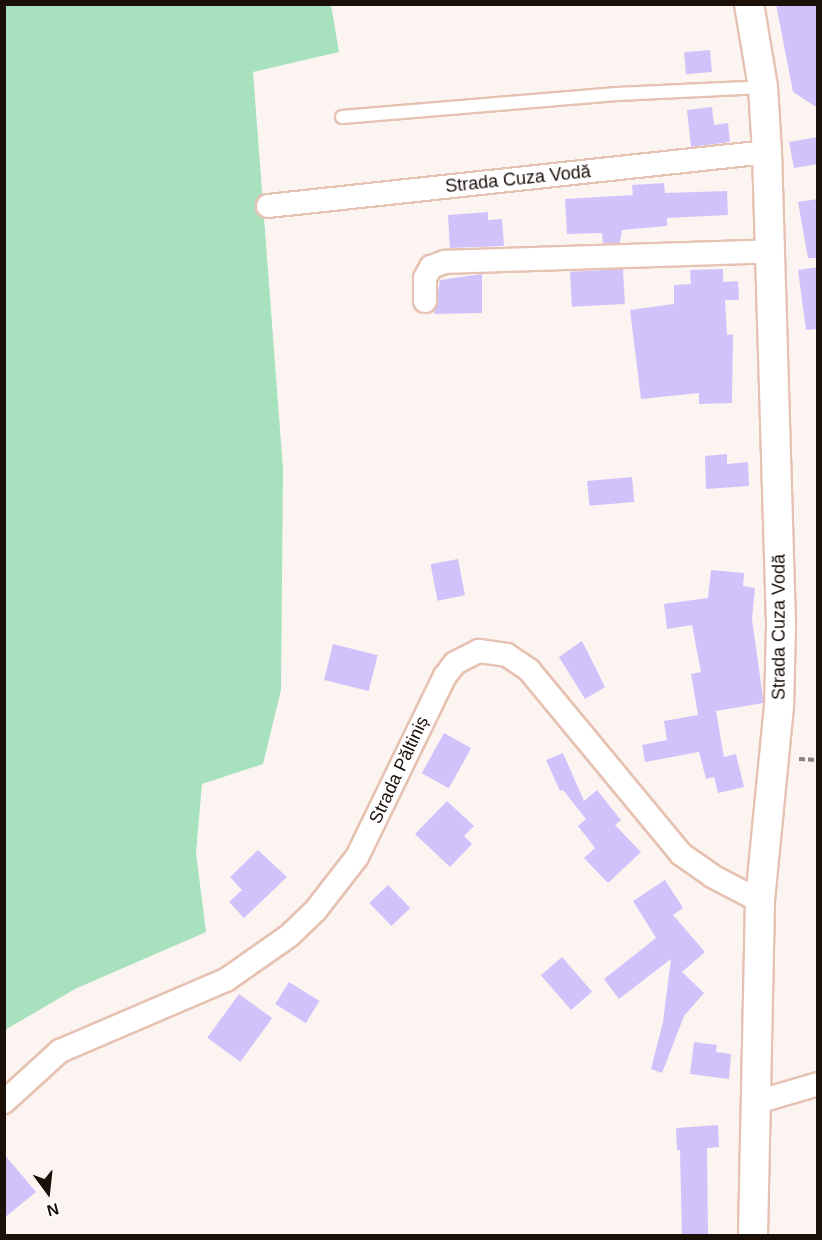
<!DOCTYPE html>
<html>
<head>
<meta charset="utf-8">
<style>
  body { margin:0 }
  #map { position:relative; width:822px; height:1240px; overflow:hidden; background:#fcf4f1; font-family:Helvetica,sans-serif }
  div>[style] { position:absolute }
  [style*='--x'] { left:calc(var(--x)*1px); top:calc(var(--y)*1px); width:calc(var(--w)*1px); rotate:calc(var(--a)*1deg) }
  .green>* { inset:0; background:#a7e1bd }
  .building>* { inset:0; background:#d2c2fc; transform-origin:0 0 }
  .path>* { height:4px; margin-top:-2px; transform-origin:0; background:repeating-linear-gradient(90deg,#8c827e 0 6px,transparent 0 9px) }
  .roads { filter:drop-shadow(2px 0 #e6c2b3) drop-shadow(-2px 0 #e6c2b3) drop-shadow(0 2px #e6c2b3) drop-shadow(0 -2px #e6c2b3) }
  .service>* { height:12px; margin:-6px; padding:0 6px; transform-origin:6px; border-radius:6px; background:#fff }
  .minor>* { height:22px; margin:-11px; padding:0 11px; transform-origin:11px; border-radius:11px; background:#fff }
  .tertiary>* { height:28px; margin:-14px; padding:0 14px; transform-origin:14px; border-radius:14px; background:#fff }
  span { translate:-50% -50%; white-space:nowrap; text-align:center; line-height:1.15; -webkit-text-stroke:5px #fff; paint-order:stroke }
  .street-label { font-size:18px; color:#1b0f0a }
  .frame { position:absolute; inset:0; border:6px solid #1b0f0a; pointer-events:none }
  .north { position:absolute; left:18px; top:1162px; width:60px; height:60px; -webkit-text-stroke:4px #fff; paint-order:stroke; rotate:165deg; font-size:16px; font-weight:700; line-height:24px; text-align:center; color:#1b0f0a }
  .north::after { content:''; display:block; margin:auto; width:21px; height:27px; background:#1b0f0a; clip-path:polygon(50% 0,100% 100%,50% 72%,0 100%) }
</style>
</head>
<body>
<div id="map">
  <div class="green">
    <div style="clip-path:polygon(4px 5px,331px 5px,339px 52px,253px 72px,283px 469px,281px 690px,263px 764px,202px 784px,196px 853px,206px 932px,75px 989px,5px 1030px)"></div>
  </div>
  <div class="building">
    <div style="clip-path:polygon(776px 4px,818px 4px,818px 108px,793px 92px)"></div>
    <div style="left:710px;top:50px;width:22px;height:26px;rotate:85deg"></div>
    <div style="clip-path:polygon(712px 107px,714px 125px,728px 123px,730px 142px,691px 147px,687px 110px)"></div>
    <div style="clip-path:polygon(818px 137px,818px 164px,794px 168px,789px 142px)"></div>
    <div style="clip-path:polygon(664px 183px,665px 193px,727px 191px,728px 215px,667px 218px,667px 226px,622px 230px,620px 243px,603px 243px,602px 233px,567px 234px,565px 199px,633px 195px,632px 185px)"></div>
    <div style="clip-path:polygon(818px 199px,818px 258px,808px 258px,798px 202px)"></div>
    <div style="clip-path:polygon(488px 212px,488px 220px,502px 219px,504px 246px,450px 248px,448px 215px)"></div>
    <div style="clip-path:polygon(818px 267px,818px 329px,806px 330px,798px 270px)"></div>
    <div style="left:623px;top:269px;width:35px;height:53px;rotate:87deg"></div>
    <div style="clip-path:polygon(723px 269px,723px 282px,738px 281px,739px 300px,725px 300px,727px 335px,733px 334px,732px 403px,699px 404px,699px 393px,641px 399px,630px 310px,674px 304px,674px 285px,691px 284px,690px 270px)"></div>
    <div style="clip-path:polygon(482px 274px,482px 313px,434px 314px,440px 280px)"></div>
    <div style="clip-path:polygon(727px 454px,727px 464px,748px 462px,749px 486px,706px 489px,705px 456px)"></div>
    <div style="left:632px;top:477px;width:25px;height:45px;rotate:85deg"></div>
    <div style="left:458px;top:559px;width:37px;height:28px;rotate:79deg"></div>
    <div style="clip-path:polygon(711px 570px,744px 573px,743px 586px,755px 588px,752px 619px,763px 698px,763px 703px,716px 711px,724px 757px,736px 754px,744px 787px,718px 793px,714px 777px,706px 779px,699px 752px,645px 762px,642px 745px,667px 740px,664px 721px,698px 715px,691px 674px,701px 672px,692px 625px,667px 629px,664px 604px,708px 598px)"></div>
    <div style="clip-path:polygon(582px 641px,605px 687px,585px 699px,559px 657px)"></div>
    <div style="left:333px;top:644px;width:46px;height:37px;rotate:14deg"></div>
    <div style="left:444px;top:733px;width:31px;height:46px;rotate:29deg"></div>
    <div style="clip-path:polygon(563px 753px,584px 801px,597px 790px,621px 820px,615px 825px,641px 852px,608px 883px,584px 858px,595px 848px,578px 826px,586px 819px,563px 790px,560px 791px,546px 760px)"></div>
    <div style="clip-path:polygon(447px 801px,474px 826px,464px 836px,472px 844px,450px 867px,415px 834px)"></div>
    <div style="clip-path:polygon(258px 850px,287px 877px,244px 918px,229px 902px,242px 890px,230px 877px)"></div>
    <div style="clip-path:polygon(665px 880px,683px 908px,673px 915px,705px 952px,682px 972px,704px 993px,684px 1016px,662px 1073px,651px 1069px,663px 1022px,671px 959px,619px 999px,604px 979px,656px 938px,633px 901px)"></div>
    <div style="left:388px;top:885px;width:32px;height:26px;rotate:46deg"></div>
    <div style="left:562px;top:957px;width:46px;height:28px;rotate:49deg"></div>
    <div style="left:289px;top:982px;width:36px;height:26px;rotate:32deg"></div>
    <div style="left:239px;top:994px;width:41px;height:54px;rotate:36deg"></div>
    <div style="clip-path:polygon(694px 1042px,717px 1045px,716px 1052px,731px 1054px,729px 1079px,690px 1074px)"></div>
    <div style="clip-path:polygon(718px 1125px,719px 1147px,707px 1148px,708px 1236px,682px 1236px,680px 1150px,677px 1150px,676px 1128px)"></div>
    <div style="clip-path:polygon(4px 1154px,36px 1192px,4px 1218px)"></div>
  </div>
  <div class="path">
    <div style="--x:799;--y:759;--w:19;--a:3"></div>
  </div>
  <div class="roads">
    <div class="service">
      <div style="--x:342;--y:117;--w:276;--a:-4.8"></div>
      <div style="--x:617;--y:94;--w:146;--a:-2.7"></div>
    </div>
    <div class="minor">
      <div style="--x:268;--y:206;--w:502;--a:-6.18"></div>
      <div style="--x:425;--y:301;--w:23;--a:-90"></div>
      <div style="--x:425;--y:278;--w:13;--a:-61"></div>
      <div style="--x:431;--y:267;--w:15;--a:-20"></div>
      <div style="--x:445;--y:262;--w:324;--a:-1.9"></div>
      <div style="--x:4;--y:1102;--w:76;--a:-42.3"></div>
      <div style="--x:60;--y:1051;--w:181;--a:-23.2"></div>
      <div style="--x:226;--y:980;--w:78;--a:-35.1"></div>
      <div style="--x:290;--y:935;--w:35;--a:-44"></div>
      <div style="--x:315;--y:911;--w:68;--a:-52.1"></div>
      <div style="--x:357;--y:857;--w:201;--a:-64.1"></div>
      <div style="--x:445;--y:676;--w:16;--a:-52"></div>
      <div style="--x:455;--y:663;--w:27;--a:-27"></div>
      <div style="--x:479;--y:651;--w:28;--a:8"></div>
      <div style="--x:507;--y:655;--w:27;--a:34"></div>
      <div style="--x:529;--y:670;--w:239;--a:50.4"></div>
      <div style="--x:681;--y:854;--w:38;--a:35"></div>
      <div style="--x:712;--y:876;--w:54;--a:27.5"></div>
      <div style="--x:757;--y:1102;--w:64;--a:-16.4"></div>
    </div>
    <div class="tertiary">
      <div style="--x:749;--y:4;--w:84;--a:80.4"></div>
      <div style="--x:763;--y:87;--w:65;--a:86.5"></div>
      <div style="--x:767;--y:152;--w:474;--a:88.3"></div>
      <div style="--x:781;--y:626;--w:80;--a:91.4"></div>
      <div style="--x:779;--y:706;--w:196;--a:95.6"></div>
      <div style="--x:760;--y:901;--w:335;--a:91.2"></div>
    </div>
  </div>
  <div class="street-label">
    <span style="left:518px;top:179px;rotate:-6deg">Strada Cuza Vodă</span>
    <span style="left:779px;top:627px;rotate:-90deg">Strada Cuza Vodă</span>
    <span style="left:399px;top:770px;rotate:-65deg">Strada Păltiniș</span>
  </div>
  <div class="frame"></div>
  <div class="north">N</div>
</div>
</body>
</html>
